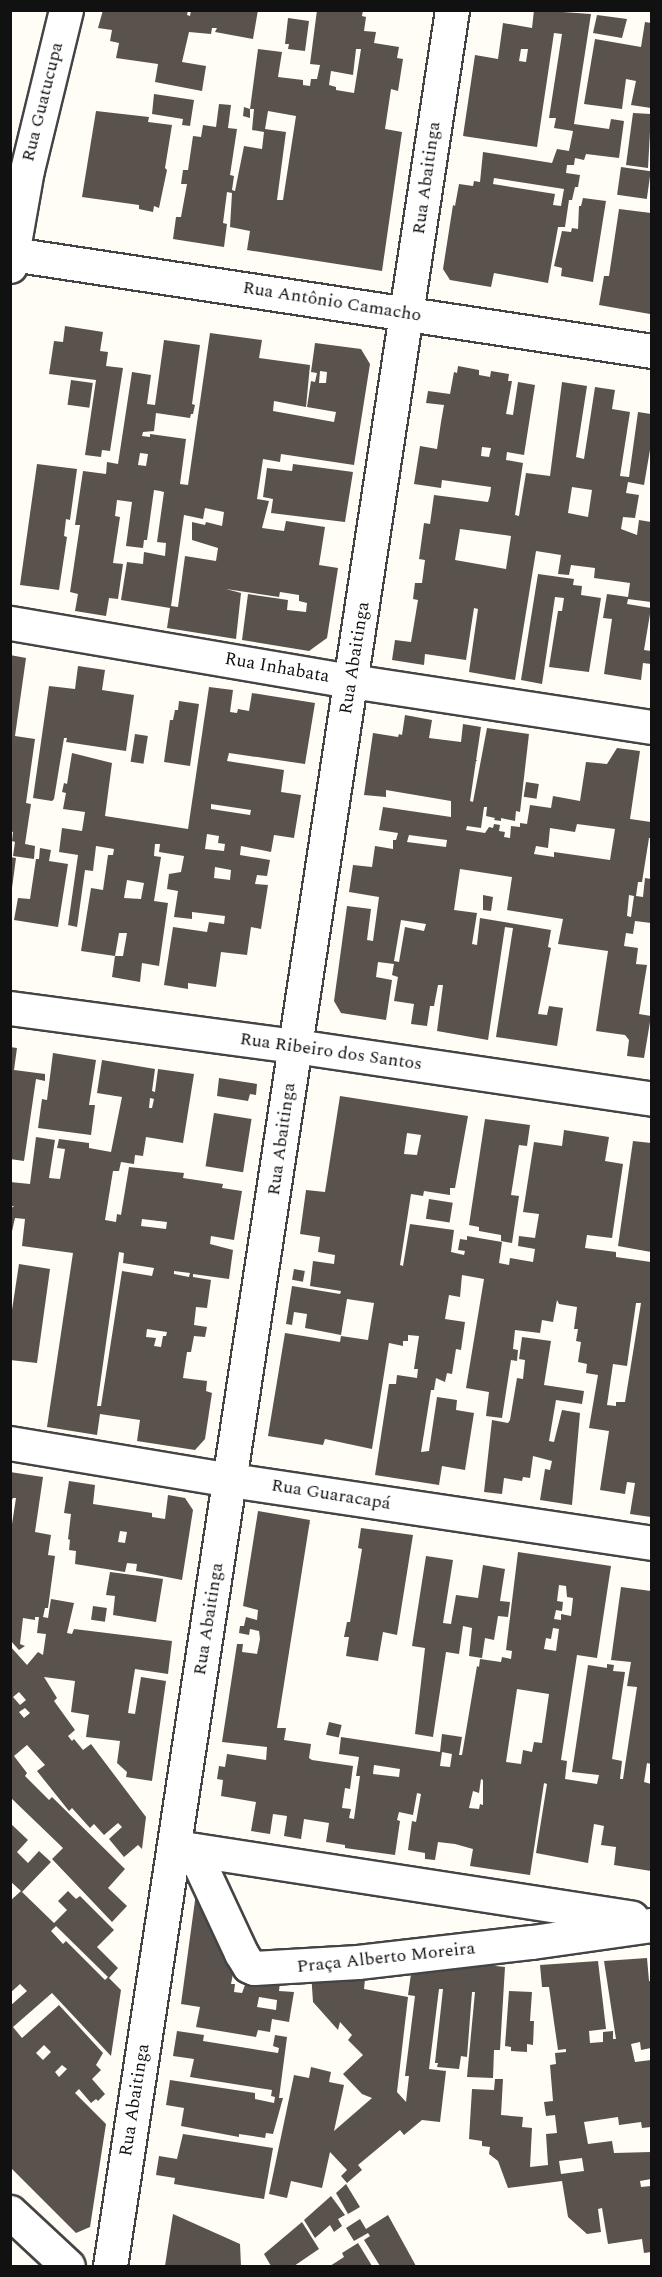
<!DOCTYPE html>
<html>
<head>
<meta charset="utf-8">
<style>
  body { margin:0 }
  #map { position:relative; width:662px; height:2277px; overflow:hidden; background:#fffdf5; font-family:Spectral,serif }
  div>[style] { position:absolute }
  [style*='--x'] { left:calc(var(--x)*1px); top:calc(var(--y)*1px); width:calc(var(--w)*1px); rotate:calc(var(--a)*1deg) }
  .building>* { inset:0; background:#5a524d; transform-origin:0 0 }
  .roads { filter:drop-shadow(2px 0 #444) drop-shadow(-2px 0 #444) drop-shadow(0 2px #444) drop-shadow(0 -2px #444) }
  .minor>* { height:33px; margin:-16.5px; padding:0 16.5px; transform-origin:16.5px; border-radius:16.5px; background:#fff }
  span { translate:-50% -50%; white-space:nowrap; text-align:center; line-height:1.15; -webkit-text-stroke:6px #fff; paint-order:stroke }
  .street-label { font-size:18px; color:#111 }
  .frame { position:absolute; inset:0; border:12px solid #111; pointer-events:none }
</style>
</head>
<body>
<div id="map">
  <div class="building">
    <div style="clip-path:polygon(103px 10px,188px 10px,187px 15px,190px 16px,191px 10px,258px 10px,253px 39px,215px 32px,217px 28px,212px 28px,211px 34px,189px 32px,182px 62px,206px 66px,202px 91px,155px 82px,158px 64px,116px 58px,119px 43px,110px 41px,112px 30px,98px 28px)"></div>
    <div style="clip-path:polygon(evenodd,317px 10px,363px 10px,362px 16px,366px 17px,364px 31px,376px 32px,374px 43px,399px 47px,397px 58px,403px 59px,398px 91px,391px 89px,385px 129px,402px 132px,382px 271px,247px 250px,250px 231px,230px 227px,232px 193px,227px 192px,223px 223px,227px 224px,224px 247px,173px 239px,176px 217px,181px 217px,187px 184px,181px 184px,183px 170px,188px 170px,193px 136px,201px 137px,203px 125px,216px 127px,219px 104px,231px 105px,228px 128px,237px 129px,230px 175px,234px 176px,232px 190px,235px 191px,244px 146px,262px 149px,264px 132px,252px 130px,254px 109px,250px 109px,250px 118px,243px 116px,244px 107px,250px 109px,258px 49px,282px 52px,278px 77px,303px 80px,303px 85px,310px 86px,311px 79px,317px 79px,320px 65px,310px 64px,317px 10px,356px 49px,361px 49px,354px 93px,336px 90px,336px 87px,329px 85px,331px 71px,353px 75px,356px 49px,317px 10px,268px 111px,296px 116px,283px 200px,277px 200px,286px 132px,265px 129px,268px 111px)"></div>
    <div style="clip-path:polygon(evenodd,534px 10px,591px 14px,574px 124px,609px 129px,611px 119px,624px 121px,619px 158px,586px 154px,584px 160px,575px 158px,574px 165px,567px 165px,566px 173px,580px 175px,578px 187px,575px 187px,572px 200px,569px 200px,565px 227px,558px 227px,548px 283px,494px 273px,491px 287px,450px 280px,443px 269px,453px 205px,455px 206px,459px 184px,473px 186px,474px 181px,480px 182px,483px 152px,552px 163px,557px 149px,569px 151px,573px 131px,554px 128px,556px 118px,549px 118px,562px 34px,554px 33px,537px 147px,463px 136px,475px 55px,498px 59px,503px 23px,532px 28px,534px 10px,521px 49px,528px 49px,526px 62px,519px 61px,521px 49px,534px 10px,494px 178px,564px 189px,561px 206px,553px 205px,555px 194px,493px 184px,494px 178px)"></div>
    <div style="clip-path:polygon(597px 15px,627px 19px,622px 38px,593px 33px)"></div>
    <div style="clip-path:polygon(288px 18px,309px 21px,305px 51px,288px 49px,289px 44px,285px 44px)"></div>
    <div style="clip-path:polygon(645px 22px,651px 23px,651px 108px,631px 105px,636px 81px,626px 79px,622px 109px,584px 104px,595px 39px,641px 47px)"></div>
    <div style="clip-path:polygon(154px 94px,194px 100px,190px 126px,182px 125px,183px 119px,152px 114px)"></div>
    <div style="clip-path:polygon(96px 111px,149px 117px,148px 122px,172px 125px,165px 168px,167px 170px,159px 208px,154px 206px,153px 212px,139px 209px,139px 205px,82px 197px)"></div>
    <div style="clip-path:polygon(633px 113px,651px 114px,648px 168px,626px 165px)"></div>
    <div style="left:621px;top:167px;width:30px;height:28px;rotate:8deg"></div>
    <div style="clip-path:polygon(583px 198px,606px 201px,593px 282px,561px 276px,562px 268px,554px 266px,562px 231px,571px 232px,572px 228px,578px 229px,579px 206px,581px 206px)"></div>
    <div style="clip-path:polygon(619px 209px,651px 213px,650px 314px,599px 305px,604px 276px,609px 276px)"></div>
    <div style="clip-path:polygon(65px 326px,103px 332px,100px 351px,108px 352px,106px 366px,123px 368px,110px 451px,102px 450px,101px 457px,85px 455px,96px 380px,49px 374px,54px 341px,63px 342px)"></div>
    <div style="clip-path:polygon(evenodd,210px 333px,262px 340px,259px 358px,310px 365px,306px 407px,274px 401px,273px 411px,334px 422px,336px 412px,307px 407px,311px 381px,315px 382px,317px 373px,311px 372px,315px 343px,361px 349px,370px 364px,354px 465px,281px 454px,280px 462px,263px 459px,257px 499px,269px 501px,262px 528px,284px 531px,286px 521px,325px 527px,319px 565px,338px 568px,327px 638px,309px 651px,242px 640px,248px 594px,288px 600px,287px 610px,306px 612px,307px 603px,299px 601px,299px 595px,280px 592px,279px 597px,226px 589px,241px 593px,236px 639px,167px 628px,170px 608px,121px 600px,127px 562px,143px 564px,144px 552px,165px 556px,166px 543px,157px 542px,164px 492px,160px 491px,154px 490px,147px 540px,144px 540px,143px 548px,126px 546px,132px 502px,117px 500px,115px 516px,120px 517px,113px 563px,123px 564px,118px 599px,109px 598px,106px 616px,75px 611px,78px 594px,70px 592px,80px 525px,75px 525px,83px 471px,106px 474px,107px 462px,118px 464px,132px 372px,151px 375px,147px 404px,155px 405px,164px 340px,200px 345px,192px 404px,195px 405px,193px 414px,191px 414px,190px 418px,156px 413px,154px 431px,143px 432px,142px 436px,150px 437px,150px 434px,186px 439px,180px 484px,188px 485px,210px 333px,320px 371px,327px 372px,326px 383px,319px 383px,320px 371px,210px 333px,140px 453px,148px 454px,146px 466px,138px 465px,140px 453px,210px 333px,205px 508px,224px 512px,222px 526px,206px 522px,205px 525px,192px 522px,192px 540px,218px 548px,216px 561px,185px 556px,178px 607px,171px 606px,184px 515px,203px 519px,205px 508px)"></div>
    <div style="clip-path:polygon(evenodd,458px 366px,479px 370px,479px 375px,490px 377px,491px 371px,509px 374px,508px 381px,512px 381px,506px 414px,513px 415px,518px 382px,535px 385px,524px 455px,507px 452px,506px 460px,523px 463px,515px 515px,519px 516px,526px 473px,550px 476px,562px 382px,587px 386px,576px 457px,584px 459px,595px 387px,615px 390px,612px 409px,630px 412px,620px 476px,629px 477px,638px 412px,651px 414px,651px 444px,644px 485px,628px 482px,626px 493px,639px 495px,635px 518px,623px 517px,621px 529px,637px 535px,639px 520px,651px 522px,651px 602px,628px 599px,627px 604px,651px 608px,644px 650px,651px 651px,651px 664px,643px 663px,641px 680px,604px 674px,612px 619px,603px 618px,607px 594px,628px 597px,630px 583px,594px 578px,595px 568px,571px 565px,569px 575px,558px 574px,561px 555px,536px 551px,515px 680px,469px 672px,478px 609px,474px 608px,466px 660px,425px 654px,424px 665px,392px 660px,395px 640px,411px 642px,418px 600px,413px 599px,415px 583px,422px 583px,425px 560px,419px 559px,424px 523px,430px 524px,434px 495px,488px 502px,490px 495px,491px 487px,442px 480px,441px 488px,414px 484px,420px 446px,437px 449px,441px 422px,444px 405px,426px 403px,428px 391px,450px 394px,454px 372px,457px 373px,458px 366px,482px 447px,491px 448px,489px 457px,481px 456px,482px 447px,458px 366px,572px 487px,592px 490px,588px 517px,568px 513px,572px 487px,458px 366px,460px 529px,511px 536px,506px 569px,455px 560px,460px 529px)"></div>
    <div style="left:71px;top:380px;width:22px;height:25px;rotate:8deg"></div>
    <div style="clip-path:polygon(37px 464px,77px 469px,70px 520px,66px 519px,64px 536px,67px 537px,59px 590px,20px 585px)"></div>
    <div style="clip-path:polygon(293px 464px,353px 472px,345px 522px,271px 513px,273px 499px,263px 497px,267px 468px,292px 471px)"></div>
    <div style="clip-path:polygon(538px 574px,574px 579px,573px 585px,582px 586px,581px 595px,601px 598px,589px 672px,549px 667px,558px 611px,562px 611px,564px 598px,555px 597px,542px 684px,521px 680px)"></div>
    <div style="clip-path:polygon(10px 655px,26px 658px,15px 736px,35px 739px,26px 803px,31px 804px,25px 844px,35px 846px,34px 859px,13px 856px,15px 842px,12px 841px,13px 832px,10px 831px)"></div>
    <div style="clip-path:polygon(78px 666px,105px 670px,102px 690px,134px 695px,126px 751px,66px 742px,67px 738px,64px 738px,54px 799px,52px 801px,33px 798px,49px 686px,75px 689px)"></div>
    <div style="clip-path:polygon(evenodd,209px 687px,233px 690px,230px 712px,237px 713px,238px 709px,249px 711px,252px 693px,315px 703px,305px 764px,229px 753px,227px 761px,284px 770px,281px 792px,301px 795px,294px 838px,274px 835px,271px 852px,241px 846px,240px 855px,270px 860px,267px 876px,257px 875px,255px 884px,268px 885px,261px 929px,251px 927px,247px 955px,221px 952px,216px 987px,188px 983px,188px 989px,164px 985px,173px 927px,207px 932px,209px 922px,224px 924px,225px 916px,192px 912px,192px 919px,174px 917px,178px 891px,167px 889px,169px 874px,181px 872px,184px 856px,159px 852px,160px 844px,155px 844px,154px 856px,161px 857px,154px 901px,168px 903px,159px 966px,142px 963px,140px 982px,112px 977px,115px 956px,123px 956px,127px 933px,119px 933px,115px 956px,81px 951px,91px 888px,103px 890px,108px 855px,113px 855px,114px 849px,96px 846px,93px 871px,85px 870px,77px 927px,68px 925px,78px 855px,59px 852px,62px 828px,82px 831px,85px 812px,63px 809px,66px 793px,62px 792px,64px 783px,67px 784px,72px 753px,112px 763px,105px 816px,188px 829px,209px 687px,211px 804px,251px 810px,250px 815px,211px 809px,211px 804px,209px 687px,207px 834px,219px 836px,218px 843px,225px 844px,224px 851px,205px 849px,207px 834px,209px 687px,215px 867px,231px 870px,230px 880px,214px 878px,215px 867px,209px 687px,127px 880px,144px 883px,141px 899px,124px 898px,127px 880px)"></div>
    <div style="clip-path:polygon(179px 701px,199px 704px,190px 766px,164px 762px,170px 720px,173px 720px,175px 710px,178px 710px)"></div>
    <div style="clip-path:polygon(evenodd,405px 715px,432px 720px,429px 738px,461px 742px,463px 724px,481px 727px,470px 801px,473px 802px,487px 728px,529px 734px,520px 812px,516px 811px,515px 821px,501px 818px,501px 821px,494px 820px,495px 818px,486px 816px,487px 807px,484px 807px,481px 828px,467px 826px,466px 830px,485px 833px,489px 827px,493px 828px,494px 824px,500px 825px,499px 831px,505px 832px,504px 837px,510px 838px,511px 826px,520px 827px,520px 823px,527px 824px,530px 805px,551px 808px,553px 796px,580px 801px,586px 762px,607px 764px,617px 748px,640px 751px,630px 819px,651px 822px,651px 838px,649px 838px,642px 882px,638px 882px,636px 896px,643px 897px,645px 878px,651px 879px,651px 923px,635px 921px,633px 934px,626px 933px,624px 946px,638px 948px,636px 964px,647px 965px,639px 1014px,651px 1016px,644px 1058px,627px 1056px,629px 1040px,625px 1035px,596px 1031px,608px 951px,558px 944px,563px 919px,507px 910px,512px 877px,460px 869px,454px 910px,477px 913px,472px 944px,477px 945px,480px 918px,551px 930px,548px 947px,551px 948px,538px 1014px,547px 1015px,549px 1006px,563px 1008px,557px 1046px,496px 1037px,513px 928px,505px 927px,488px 1040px,437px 1031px,443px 985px,438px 985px,434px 1006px,430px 1006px,427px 1026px,411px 1024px,414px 1004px,394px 1001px,398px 977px,392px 975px,394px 964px,378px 962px,376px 977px,392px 980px,386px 1020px,341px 1013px,334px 1001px,347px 906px,371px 909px,367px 940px,373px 941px,379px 897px,349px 892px,353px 865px,372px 867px,375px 846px,393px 849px,393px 840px,396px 840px,398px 833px,379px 830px,383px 807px,451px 817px,451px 801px,386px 790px,386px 797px,364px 795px,373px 733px,398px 737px,399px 734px,402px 735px,405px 715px,577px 824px,615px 829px,610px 860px,554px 852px,554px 857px,534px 854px,536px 846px,548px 848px,550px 828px,575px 832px,577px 824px,405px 715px,409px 835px,447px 840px,446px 847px,407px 842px,409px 835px,405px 715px,629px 895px,634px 896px,631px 917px,627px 916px,629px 895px,405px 715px,401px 920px,426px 924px,424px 931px,405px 927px,399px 962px,394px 961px,401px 920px)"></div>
    <div style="left:135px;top:734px;width:13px;height:28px;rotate:9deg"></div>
    <div style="left:526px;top:782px;width:13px;height:15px;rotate:9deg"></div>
    <div style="clip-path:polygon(40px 848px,51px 850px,49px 861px,68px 864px,58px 927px,14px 920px,18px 898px,30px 899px,36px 859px,39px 859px)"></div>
    <div style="clip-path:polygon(10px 857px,16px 858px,12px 888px,10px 888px)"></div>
    <div style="clip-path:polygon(483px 895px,493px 897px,491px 911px,483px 910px)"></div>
    <div style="clip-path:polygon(10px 1047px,17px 1048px,14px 1070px,45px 1074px,45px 1081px,36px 1079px,24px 1161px,10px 1159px)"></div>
    <div style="clip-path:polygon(53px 1053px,96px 1060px,89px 1105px,95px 1105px,91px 1135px,38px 1128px,42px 1099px,47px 1100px)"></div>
    <div style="clip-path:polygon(evenodd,102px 1060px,155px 1069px,152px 1091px,155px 1092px,158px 1069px,194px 1074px,183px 1143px,146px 1137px,143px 1156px,135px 1155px,134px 1164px,121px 1162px,119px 1171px,113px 1171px,105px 1220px,116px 1222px,117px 1214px,121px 1215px,129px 1167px,184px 1173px,183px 1178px,223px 1184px,222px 1188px,242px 1191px,234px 1240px,211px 1236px,210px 1244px,233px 1250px,229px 1279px,193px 1274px,193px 1277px,211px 1280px,207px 1308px,196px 1307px,194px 1325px,207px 1327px,205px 1337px,194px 1336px,191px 1352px,187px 1352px,183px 1378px,207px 1381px,206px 1391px,212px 1393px,205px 1439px,195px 1450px,137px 1441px,140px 1420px,100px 1414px,97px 1435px,47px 1427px,73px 1253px,22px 1246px,25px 1219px,15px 1218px,10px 1240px,10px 1209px,14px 1206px,10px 1206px,10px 1182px,30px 1184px,36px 1137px,55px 1140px,49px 1178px,60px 1179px,65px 1149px,57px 1148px,59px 1139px,89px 1143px,89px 1148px,111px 1152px,122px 1097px,97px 1093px,102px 1060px,150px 1098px,154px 1099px,152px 1108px,149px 1108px,150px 1098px,102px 1060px,142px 1219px,167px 1222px,166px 1229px,141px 1226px,142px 1219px,102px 1060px,119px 1252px,124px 1253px,123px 1263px,154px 1268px,152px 1276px,122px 1271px,101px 1406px,97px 1406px,119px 1252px,102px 1060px,174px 1271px,190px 1273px,189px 1277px,174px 1274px,174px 1271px,102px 1060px,147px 1329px,167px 1332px,166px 1336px,163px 1336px,161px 1347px,154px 1346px,156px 1338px,146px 1337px,147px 1329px)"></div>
    <div style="clip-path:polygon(219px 1078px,257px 1084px,256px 1095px,250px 1094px,248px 1101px,217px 1096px)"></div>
    <div style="clip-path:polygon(evenodd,340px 1096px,468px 1116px,455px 1188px,450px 1188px,450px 1195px,424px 1191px,423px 1196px,411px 1194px,400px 1265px,403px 1266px,410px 1224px,454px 1230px,451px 1252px,464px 1255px,465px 1251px,458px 1250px,460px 1239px,467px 1240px,467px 1236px,502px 1242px,499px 1263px,509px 1265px,510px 1258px,533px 1262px,535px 1249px,518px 1246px,519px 1236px,535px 1238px,539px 1214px,523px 1212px,534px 1142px,562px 1146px,564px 1130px,609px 1137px,605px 1161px,623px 1164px,612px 1238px,587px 1235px,585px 1248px,616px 1252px,616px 1257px,651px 1262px,651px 1517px,630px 1514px,635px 1483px,627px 1482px,625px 1494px,600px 1490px,609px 1431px,589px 1428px,598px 1375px,586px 1373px,587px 1364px,578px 1362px,581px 1342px,576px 1341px,578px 1329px,574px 1329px,577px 1307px,559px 1304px,557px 1300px,553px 1322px,542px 1320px,540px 1333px,515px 1330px,513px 1349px,518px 1350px,517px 1361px,511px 1360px,502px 1418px,486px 1416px,489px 1392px,466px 1388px,484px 1279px,462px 1275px,460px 1297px,449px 1295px,445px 1319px,465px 1322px,461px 1350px,456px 1349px,452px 1374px,447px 1373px,445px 1382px,436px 1378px,434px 1390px,431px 1390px,421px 1452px,429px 1451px,437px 1397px,457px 1400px,456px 1410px,474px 1413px,465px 1470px,442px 1466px,439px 1485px,375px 1475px,389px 1384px,396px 1384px,397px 1375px,417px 1378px,418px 1369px,414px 1369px,419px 1336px,408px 1335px,408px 1341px,403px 1341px,403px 1346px,389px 1343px,372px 1449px,325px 1439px,323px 1445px,268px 1436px,285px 1333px,340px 1342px,341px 1336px,368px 1340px,374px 1303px,347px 1299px,341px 1335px,305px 1328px,307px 1314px,294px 1312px,292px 1325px,286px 1324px,292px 1286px,340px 1294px,341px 1291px,310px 1286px,313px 1261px,334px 1264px,335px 1255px,318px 1252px,320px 1237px,300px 1234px,306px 1190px,325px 1192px,340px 1096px,407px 1133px,421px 1135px,417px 1155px,404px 1154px,407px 1133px,340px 1096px,636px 1303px,641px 1303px,625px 1402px,616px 1402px,616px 1406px,607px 1405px,613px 1364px,627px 1366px,636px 1303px)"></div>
    <div style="left:214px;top:1113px;width:38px;height:54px;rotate:9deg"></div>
    <div style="clip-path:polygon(485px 1119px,530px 1125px,527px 1146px,519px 1145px,511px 1195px,519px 1196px,512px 1243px,501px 1241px,501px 1235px,479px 1231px,479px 1227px,469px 1225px)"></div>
    <div style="clip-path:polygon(633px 1141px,651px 1143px,651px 1252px,618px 1246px)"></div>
    <div style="left:429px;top:1199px;width:24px;height:20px;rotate:9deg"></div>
    <div style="clip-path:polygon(19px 1264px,50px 1269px,37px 1363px,10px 1360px,10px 1323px)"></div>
    <div style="left:294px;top:1269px;width:11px;height:11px;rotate:10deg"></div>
    <div style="clip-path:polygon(522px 1337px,551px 1341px,544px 1385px,584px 1391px,582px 1404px,556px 1400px,549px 1441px,554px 1442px,562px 1410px,580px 1413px,572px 1505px,540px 1500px,545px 1469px,550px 1470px,552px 1461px,533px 1456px,530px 1478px,523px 1477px,522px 1481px,504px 1478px,502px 1494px,484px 1492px,492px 1420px,508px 1423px,510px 1420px,517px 1378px,523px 1379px,525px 1360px,519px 1359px)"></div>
    <div style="clip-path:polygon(evenodd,10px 1472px,43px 1477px,35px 1532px,51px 1535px,48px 1555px,55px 1556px,48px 1608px,45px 1608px,43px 1617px,48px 1618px,51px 1599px,74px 1603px,67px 1633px,72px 1634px,74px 1629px,172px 1641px,168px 1674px,135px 1669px,128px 1713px,135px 1714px,141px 1677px,166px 1681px,152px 1781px,126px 1777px,127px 1772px,117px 1763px,120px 1741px,86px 1737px,89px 1715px,71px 1712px,75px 1681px,44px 1677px,57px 1698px,54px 1701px,75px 1730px,68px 1736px,72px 1741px,74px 1739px,83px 1750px,91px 1744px,146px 1817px,142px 1849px,138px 1845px,124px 1857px,109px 1839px,122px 1827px,118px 1823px,104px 1835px,94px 1824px,90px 1828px,72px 1808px,69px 1811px,37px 1771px,45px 1765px,27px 1745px,14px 1756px,27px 1773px,25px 1776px,49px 1800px,52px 1797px,125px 1869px,108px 1888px,127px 1906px,112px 1922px,52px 1859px,63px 1848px,10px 1797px,10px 1646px,27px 1665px,38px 1652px,43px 1655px,46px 1634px,37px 1633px,39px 1617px,35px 1617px,35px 1620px,23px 1618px,20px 1644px,25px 1646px,19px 1650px,10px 1640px,10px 1537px,16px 1498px,13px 1498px,10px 1503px,10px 1472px,19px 1692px,26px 1700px,20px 1705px,13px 1697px,19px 1692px,10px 1472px,25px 1708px,30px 1713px,24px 1718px,19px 1712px,25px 1708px)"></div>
    <div style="clip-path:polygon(evenodd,69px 1481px,95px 1485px,93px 1504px,152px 1513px,152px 1517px,165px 1519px,168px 1495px,185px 1498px,193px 1510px,182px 1580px,136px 1571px,137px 1564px,127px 1563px,125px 1572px,75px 1564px,76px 1551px,69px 1550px,70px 1540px,68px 1539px,71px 1514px,64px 1513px,69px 1481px,120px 1531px,127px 1532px,125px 1543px,118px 1542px,120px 1531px)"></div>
    <div style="clip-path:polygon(evenodd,258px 1511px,310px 1520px,277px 1728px,286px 1728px,284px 1740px,311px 1744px,309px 1758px,312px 1760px,353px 1766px,350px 1789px,345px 1788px,342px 1808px,351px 1809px,349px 1818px,354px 1819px,360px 1776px,356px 1776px,359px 1757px,339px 1754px,341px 1737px,440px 1752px,442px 1734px,462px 1737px,459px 1755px,462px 1755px,477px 1666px,479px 1667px,480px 1659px,501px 1662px,502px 1657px,511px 1659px,512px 1651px,506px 1650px,518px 1552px,611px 1566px,597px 1658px,577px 1655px,561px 1760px,567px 1761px,565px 1779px,597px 1784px,599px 1775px,572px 1772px,588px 1665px,607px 1668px,607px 1664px,614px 1665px,613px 1671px,625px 1672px,612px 1759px,622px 1761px,620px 1779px,623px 1779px,637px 1687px,627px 1686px,631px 1662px,611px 1660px,621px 1587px,651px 1591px,651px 1764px,647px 1763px,644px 1782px,651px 1784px,651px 1871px,614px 1865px,616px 1847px,601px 1845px,604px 1826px,594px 1824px,588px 1863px,536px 1853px,547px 1784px,544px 1783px,530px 1875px,470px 1866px,473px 1849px,455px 1844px,438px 1842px,435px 1860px,425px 1859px,425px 1853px,408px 1850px,412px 1821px,416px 1822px,421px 1794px,417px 1793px,413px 1815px,399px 1812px,397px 1820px,400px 1821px,395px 1855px,345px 1848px,345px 1845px,326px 1842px,329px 1823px,304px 1819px,301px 1839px,284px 1836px,287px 1816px,273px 1814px,270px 1834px,251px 1831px,256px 1802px,221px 1796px,223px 1780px,217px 1779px,219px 1766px,225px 1767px,227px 1754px,266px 1760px,267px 1747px,222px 1742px,237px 1644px,243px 1644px,242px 1652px,257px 1654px,260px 1639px,259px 1631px,250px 1629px,249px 1635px,239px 1633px,240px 1626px,244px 1626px,246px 1617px,257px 1620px,258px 1610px,243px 1606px,258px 1511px,559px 1585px,566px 1586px,567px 1597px,573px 1598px,571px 1616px,561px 1614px,561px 1620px,554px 1619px,556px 1610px,562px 1611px,563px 1602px,557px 1601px,559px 1585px,258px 1511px,553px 1628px,559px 1629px,556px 1651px,544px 1649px,546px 1638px,551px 1639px,553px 1628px,258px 1511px,517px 1689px,549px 1694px,542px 1743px,534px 1742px,532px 1752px,523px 1750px,521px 1764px,506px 1762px,517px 1689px,258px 1511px,442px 1752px,452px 1754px,450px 1767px,440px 1766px,442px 1752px,258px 1511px,374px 1765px,400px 1769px,399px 1777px,373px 1774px,374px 1765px,258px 1511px,481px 1779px,483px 1780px,483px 1805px,480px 1804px,479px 1809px,469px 1808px,473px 1791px,479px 1793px,481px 1779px)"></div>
    <div style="clip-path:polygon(361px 1528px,413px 1535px,397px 1635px,383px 1632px,378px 1661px,346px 1656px,349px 1637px,344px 1637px,347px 1622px,350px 1622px,362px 1549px,358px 1548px)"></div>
    <div style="clip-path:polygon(426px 1556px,453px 1560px,443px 1623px,451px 1624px,456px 1595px,478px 1598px,483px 1565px,505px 1569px,500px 1601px,510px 1602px,508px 1617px,498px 1616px,494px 1640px,485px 1638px,482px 1658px,469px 1656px,472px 1628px,463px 1626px,459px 1654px,446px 1652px,433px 1737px,415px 1734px,425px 1648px,412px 1646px)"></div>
    <div style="clip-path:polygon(110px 1572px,163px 1579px,156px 1622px,113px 1615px,115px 1596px,106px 1595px)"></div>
    <div style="left:93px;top:1606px;width:14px;height:14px;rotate:8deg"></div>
    <div style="left:329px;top:1722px;width:13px;height:13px;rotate:13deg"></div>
    <div style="clip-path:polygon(evenodd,10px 1823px,28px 1840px,17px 1852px,28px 1863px,39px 1851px,51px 1862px,22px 1892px,54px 1923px,67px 1910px,58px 1901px,68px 1891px,76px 1899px,80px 1896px,114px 1930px,97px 1947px,118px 1968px,109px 1978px,56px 1926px,51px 1931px,63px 1944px,66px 1941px,105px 1980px,108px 1977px,121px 1990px,111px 2056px,52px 1993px,13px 2027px,22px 2038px,59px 2005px,103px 2053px,96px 2065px,101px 2070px,92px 2079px,105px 2094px,98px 2101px,96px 2099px,91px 2103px,79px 2089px,75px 2093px,106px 2124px,90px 2227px,76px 2233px,10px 2167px,10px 2006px,27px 1991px,20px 1984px,10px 1993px,10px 1901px,21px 1891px,10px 1881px,10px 1823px,44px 2045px,51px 2052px,43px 2060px,36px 2053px,44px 2045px,10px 1823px,62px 2065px,67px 2069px,59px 2077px,55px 2072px,62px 2065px)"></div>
    <div style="clip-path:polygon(evenodd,196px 1893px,234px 1969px,231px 1984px,235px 1984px,234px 1992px,242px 1993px,248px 1977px,281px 1974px,279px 1991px,294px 1992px,289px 2022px,272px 2019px,270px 2032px,258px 2030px,256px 2037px,196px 2027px,200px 2007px,181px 2004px,196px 1893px,259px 1997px,277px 2000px,276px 2010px,257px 2007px,259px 1997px)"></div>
    <div style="clip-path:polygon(evenodd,647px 1958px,649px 1981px,651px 1981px,651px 2048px,641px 2050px,640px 2042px,631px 2044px,635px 2062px,651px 2060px,651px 2127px,642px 2128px,641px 2122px,619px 2125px,618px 2117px,584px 2122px,588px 2144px,612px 2141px,614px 2153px,651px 2152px,651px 2179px,640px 2181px,641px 2187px,651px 2186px,651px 2252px,644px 2253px,642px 2239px,608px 2244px,602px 2208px,598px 2209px,601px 2232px,587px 2234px,568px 2217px,562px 2181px,508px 2188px,498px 2161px,489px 2154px,490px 2147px,482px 2146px,482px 2141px,469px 2139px,472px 2089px,494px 2090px,495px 2079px,503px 2079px,501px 2115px,523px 2117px,522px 2127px,532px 2128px,530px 2167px,548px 2165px,546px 2134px,557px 2133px,555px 2115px,546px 2116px,544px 2102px,553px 2101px,550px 2065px,556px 2064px,555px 2053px,566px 2052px,566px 2049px,558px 2050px,549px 1987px,542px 1987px,540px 1965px,598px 1961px,606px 2029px,589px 2031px,590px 2043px,603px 2042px,603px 2032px,613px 2031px,613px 2039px,616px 2039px,604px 1961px,647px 1958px,582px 2158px,584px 2171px,561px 2174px,559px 2161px,582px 2158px)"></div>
    <div style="clip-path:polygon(477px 1964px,505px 1967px,500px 2050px,494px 2050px,493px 2078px,467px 2077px,475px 1992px,472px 1992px,467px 2057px,461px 2056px,459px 2069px,437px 2067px,438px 2063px,435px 2063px,443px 1989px,439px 1989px,429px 2069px,446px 2071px,440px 2122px,422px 2120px,404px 2135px,400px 2130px,358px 2165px,362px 2170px,347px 2183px,341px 2176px,347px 2170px,330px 2152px,322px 2188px,291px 2181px,287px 2198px,269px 2194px,294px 2075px,309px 2078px,311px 2067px,331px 2072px,329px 2082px,344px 2085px,334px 2131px,372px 2098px,362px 2094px,343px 2074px,363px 2055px,348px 2040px,352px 2035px,340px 2022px,338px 2030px,313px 2002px,311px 1972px,366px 1970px,364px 1989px,408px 1997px,397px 2092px,406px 2102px,409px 2076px,405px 2076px,415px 1996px,408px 1995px,412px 1967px)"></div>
    <div style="clip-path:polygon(509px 1991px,532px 1992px,530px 2021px,534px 2021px,533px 2045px,527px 2044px,527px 2052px,511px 2051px,511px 2047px,505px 2046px)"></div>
    <div style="clip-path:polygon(177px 2031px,204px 2035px,203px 2041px,278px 2053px,279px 2048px,273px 2046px,275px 2035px,287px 2037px,279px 2098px,283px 2098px,273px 2134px,266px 2133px,265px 2138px,239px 2134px,239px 2137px,181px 2126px,184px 2108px,166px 2105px,170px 2080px,255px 2093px,255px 2099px,274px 2103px,275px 2097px,271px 2096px,272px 2090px,190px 2077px,194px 2059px,173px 2056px)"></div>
    <div style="clip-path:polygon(183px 2134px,273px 2148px,264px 2199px,174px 2184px,175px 2178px,156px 2175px,159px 2156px,177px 2159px)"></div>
    <div style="clip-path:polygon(346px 2184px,360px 2207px,348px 2214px,336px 2193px)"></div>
    <div style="clip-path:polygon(331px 2196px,345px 2215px,338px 2219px,342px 2226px,334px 2232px,330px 2225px,315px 2238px,304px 2220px)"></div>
    <div style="clip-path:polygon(173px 2214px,240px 2244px,241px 2266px,165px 2266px)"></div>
    <div style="clip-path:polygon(388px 2215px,416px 2266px,380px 2266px,364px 2240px,370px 2236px,368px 2233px,354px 2241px,346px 2228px,360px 2219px,366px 2229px)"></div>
    <div style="clip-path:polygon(302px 2222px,319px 2249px,294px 2266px,271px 2266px,264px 2254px)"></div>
    <div style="clip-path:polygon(358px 2243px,372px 2266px,330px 2266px,344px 2257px,342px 2253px)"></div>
  </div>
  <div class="roads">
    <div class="minor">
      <div style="--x:12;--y:254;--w:647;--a:8.62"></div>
      <div style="--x:10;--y:266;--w:97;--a:-80"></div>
      <div style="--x:27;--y:170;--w:165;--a:-76.3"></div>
      <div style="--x:10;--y:623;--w:346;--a:9.7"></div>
      <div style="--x:351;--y:681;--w:304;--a:8.7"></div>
      <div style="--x:10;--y:1008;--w:288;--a:7.6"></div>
      <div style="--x:295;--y:1046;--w:361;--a:8.4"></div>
      <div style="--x:10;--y:1443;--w:224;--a:9.5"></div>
      <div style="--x:231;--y:1480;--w:426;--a:8.5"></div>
      <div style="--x:176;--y:1847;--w:461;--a:8.8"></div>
      <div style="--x:193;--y:1850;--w:114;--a:65"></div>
      <div style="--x:241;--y:1953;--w:15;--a:58"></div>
      <div style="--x:249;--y:1966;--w:5;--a:22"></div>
      <div style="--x:254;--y:1968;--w:104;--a:-3.3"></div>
      <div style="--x:358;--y:1962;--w:175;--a:-6.6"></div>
      <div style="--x:532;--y:1942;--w:121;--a:-8.1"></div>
      <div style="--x:10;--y:2212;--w:79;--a:43"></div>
      <div style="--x:110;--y:2266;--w:2282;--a:-81.38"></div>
    </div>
  </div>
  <div class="street-label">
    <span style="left:43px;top:102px;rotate:-76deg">Rua Guatucupa</span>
    <span style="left:427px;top:178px;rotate:-82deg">Rua Abaitinga</span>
    <span style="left:332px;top:302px;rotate:9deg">Rua Antônio Camacho</span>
    <span style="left:355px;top:658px;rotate:-81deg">Rua Abaitinga</span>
    <span style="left:277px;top:668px;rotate:10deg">Rua Inhabata</span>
    <span style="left:331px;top:1052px;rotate:8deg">Rua Ribeiro dos Santos</span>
    <span style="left:282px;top:1139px;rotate:-82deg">Rua Abaitinga</span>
    <span style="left:331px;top:1495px;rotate:9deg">Rua Guaracapá</span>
    <span style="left:209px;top:1619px;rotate:-81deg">Rua Abaitinga</span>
    <span style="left:386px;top:1958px;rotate:-6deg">Praça Alberto Moreira</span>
    <span style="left:135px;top:2100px;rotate:-81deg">Rua Abaitinga</span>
  </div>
  <div class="frame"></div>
</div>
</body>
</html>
